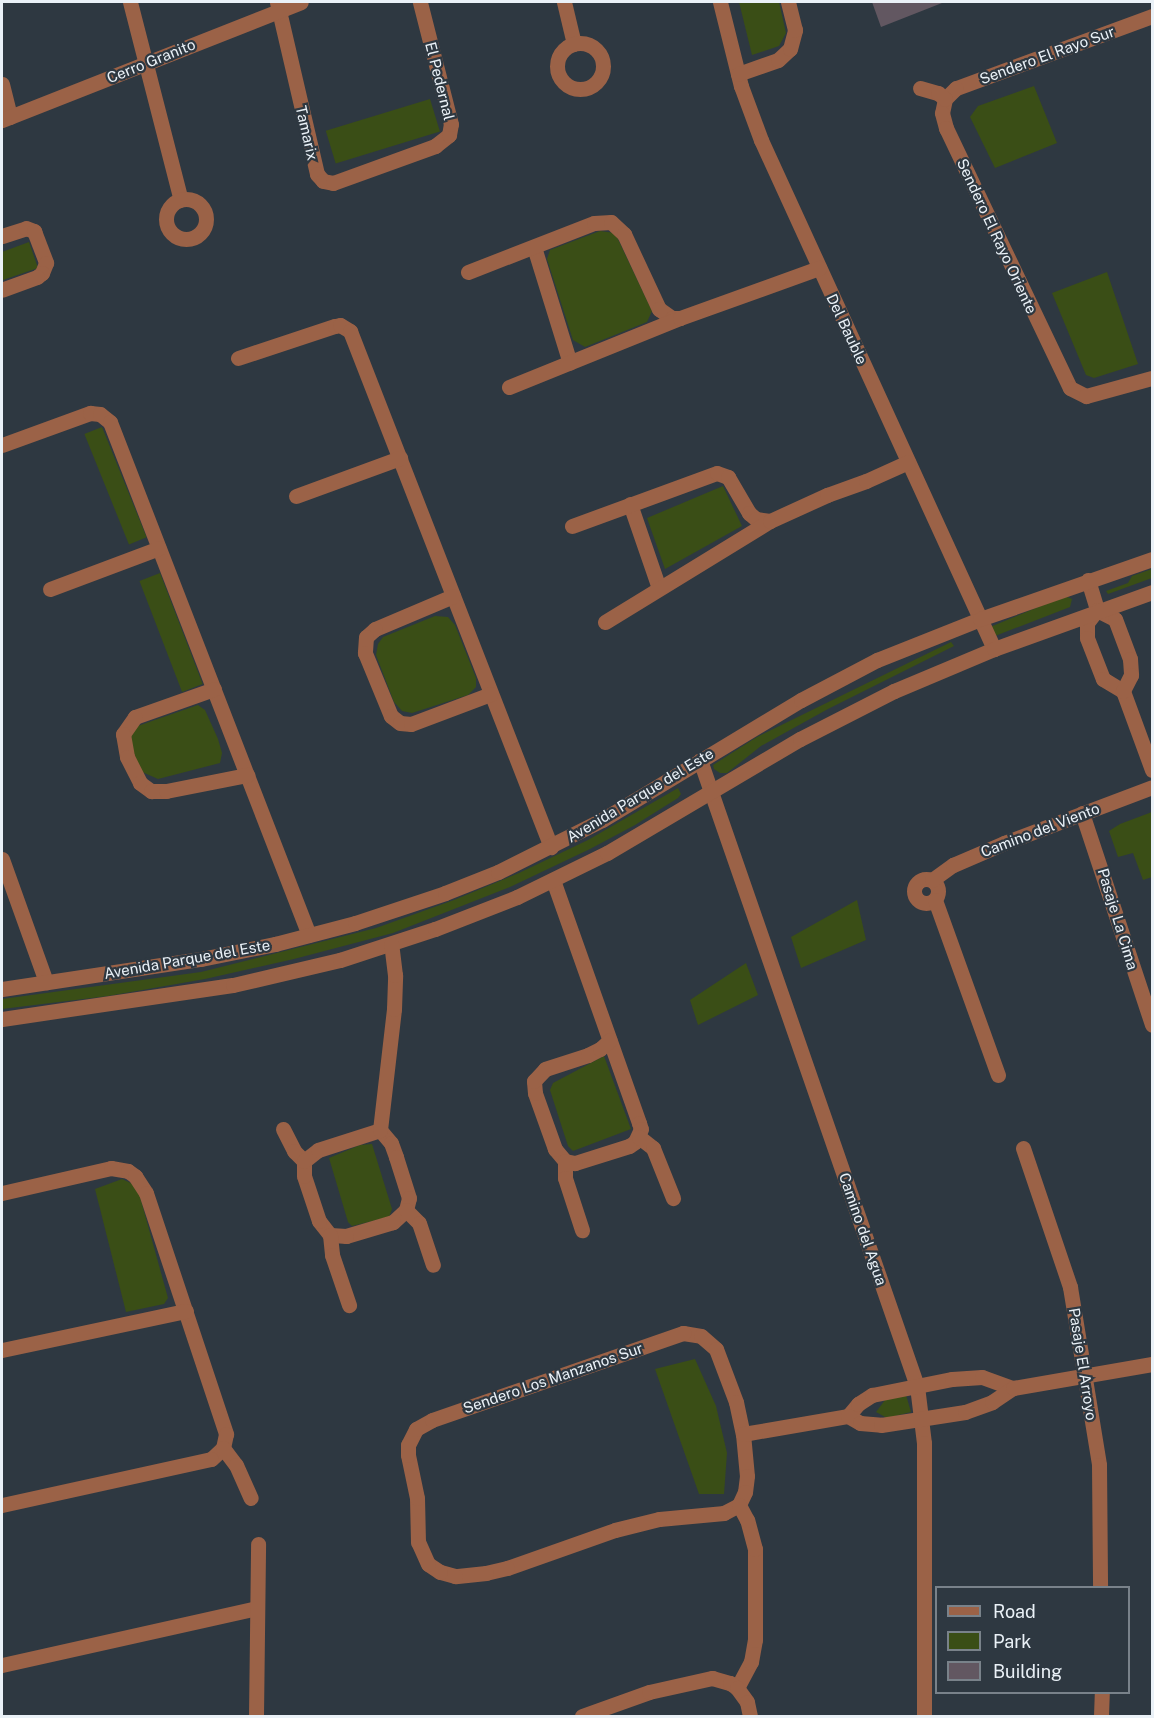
<!DOCTYPE html>
<html>
<head>
<meta charset="utf-8">
<style>
  body { margin:0 }
  #map { position:relative; width:1154px; height:1718px; overflow:hidden; background:#2e3841; font-family:"Public Sans",sans-serif }
  div>[style] { position:absolute }
  [style*='--x'] { left:calc(var(--x)*1px); top:calc(var(--y)*1px); width:calc(var(--w)*1px); rotate:calc(var(--a)*1deg) }
  .green>* { inset:0; background:#3a4e16; transform-origin:0 0 }
  .building>* { inset:0; background:#625761 }
  .minor>* { height:15px; margin:-7.5px; padding:0 7.5px; transform-origin:7.5px; border-radius:7.5px; background:#9b6247 }
  .minor>.ring { margin:-7.5px; padding:0; box-sizing:content-box; background:none; border:15px solid #9b6247; border-radius:50% }
  span { translate:-50% -50%; white-space:nowrap; text-align:center; line-height:1.15; -webkit-text-stroke:4.5px #2e3841; paint-order:stroke }
  .street-label { font-size:15px; color:#eaf1f7 }
  .frame { position:absolute; inset:0; border:3px solid #eaf1f7; pointer-events:none }
  .legend { position:absolute; left:935px; top:1586px; width:195px; height:108px; box-sizing:border-box; background:#2e3841; border:2px solid #79828a; margin:0; padding:8px 10px; list-style:none; font-size:18px; color:#eaf1f7 }
  .legend li { display:flex; align-items:center; gap:12px; height:30px }
  .legend b { width:30px; border:2px solid #79828a }
</style>
</head>
<body>
<div id="map">
  <div class="green">
    <div style="clip-path:polygon(739px 2px,779px 2px,786px 33px,779px 46px,752px 55px)"></div>
    <div style="clip-path:polygon(1034px 86px,1057px 143px,995px 168px,970px 117px,978px 106px)"></div>
    <div style="left:430px;top:99px;width:34px;height:109px;rotate:73deg"></div>
    <div style="clip-path:polygon(600px 231px,615px 233px,652px 311px,647px 322px,585px 347px,573px 340px,547px 259px,550px 250px)"></div>
    <div style="clip-path:polygon(29px 242px,38px 268px,3px 280px,2px 252px)"></div>
    <div style="clip-path:polygon(1107px 272px,1138px 364px,1094px 378px,1086px 375px,1052px 293px)"></div>
    <div style="left:102px;top:427px;width:119px;height:19px;rotate:68deg"></div>
    <div style="clip-path:polygon(723px 486px,742px 526px,665px 569px,647px 518px)"></div>
    <div style="clip-path:polygon(1152px 569px,1152px 578px,1108px 594px,1106px 591px,1128px 583px,1132px 576px)"></div>
    <div style="left:160px;top:573px;width:119px;height:22px;rotate:69deg"></div>
    <div style="clip-path:polygon(1065px 596px,1072px 599px,1070px 607px,995px 636px,990px 627px)"></div>
    <div style="clip-path:polygon(435px 616px,448px 617px,455px 625px,476px 678px,476px 687px,468px 695px,412px 713px,402px 711px,394px 702px,376px 655px,378px 644px,383px 637px)"></div>
    <div style="clip-path:polygon(951px 642px,954px 646px,828px 709px,761px 746px,727px 773px,720px 773px,714px 769px,713px 765px,757px 737px)"></div>
    <div style="clip-path:polygon(198px 705px,205px 710px,218px 739px,222px 753px,220px 763px,158px 779px,140px 771px,130px 742px,132px 728px)"></div>
    <div style="clip-path:polygon(678px 788px,681px 794px,678px 798px,635px 825px,590px 849px,510px 887px,393px 933px,294px 959px,205px 979px,108px 996px,2px 1009px,2px 999px,201px 972px,376px 928px,454px 900px,519px 873px,588px 840px)"></div>
    <div style="clip-path:polygon(1152px 812px,1152px 877px,1143px 880px,1133px 853px,1118px 857px,1109px 831px,1120px 824px)"></div>
    <div style="clip-path:polygon(857px 900px,866px 940px,801px 968px,791px 937px)"></div>
    <div style="clip-path:polygon(746px 963px,758px 995px,698px 1025px,690px 1000px)"></div>
    <div style="clip-path:polygon(604px 1056px,631px 1129px,573px 1151px,568px 1146px,550px 1090px,553px 1083px)"></div>
    <div style="clip-path:polygon(372px 1144px,392px 1209px,389px 1217px,352px 1226px,348px 1222px,329px 1158px,360px 1145px)"></div>
    <div style="clip-path:polygon(122px 1179px,137px 1186px,168px 1298px,164px 1304px,126px 1312px,95px 1189px)"></div>
    <div style="clip-path:polygon(695px 1359px,716px 1406px,727px 1453px,724px 1494px,699px 1494px,655px 1369px)"></div>
    <div style="clip-path:polygon(906px 1395px,911px 1412px,887px 1418px,876px 1412px,885px 1400px)"></div>
  </div>
  <div class="building">
    <div style="clip-path:polygon(872px 2px,942px 2px,942px 3px,881px 27px)"></div>
  </div>
  <div class="minor">
    <div style="--x:130;--y:2;--w:204;--a:75.6"></div>
    <div style="--x:277;--y:2;--w:177;--a:76.9"></div>
    <div style="--x:317;--y:174;--w:9;--a:49"></div>
    <div style="--x:323;--y:181;--w:10;--a:11"></div>
    <div style="--x:333;--y:183;--w:109;--a:-19.9"></div>
    <div style="--x:435;--y:146;--w:18;--a:-38"></div>
    <div style="--x:449;--y:135;--w:11;--a:-80"></div>
    <div style="--x:451;--y:124;--w:126;--a:-104.3"></div>
    <div style="--x:564;--y:2;--w:43;--a:76.6"></div>
    <div style="--x:720;--y:2;--w:87;--a:76"></div>
    <div style="--x:741;--y:86;--w:58;--a:69.7"></div>
    <div style="--x:761;--y:140;--w:560;--a:65.4"></div>
    <div style="--x:1152;--y:16;--w:209;--a:159.8"></div>
    <div style="--x:956;--y:88;--w:16;--a:135"></div>
    <div style="--x:945;--y:99;--w:14;--a:102"></div>
    <div style="--x:942;--y:113;--w:16;--a:75"></div>
    <div style="--x:946;--y:128;--w:288;--a:64.5"></div>
    <div style="--x:1070;--y:388;--w:18;--a:27"></div>
    <div style="--x:1086;--y:396;--w:68;--a:-15.3"></div>
    <div class="ring" style="left:557px;top:43px;width:31px;height:31px"></div>
    <div style="--x:738;--y:74;--w:42;--a:-19.3"></div>
    <div style="--x:778;--y:60;--w:16;--a:-43"></div>
    <div style="--x:790;--y:49;--w:20;--a:-75"></div>
    <div style="--x:795;--y:30;--w:29;--a:-104"></div>
    <div style="--x:2;--y:84;--w:34;--a:76"></div>
    <div style="--x:920;--y:88;--w:19;--a:16"></div>
    <div style="--x:938;--y:93;--w:9;--a:41"></div>
    <div style="--x:2;--y:120;--w:321;--a:-21.5"></div>
    <div class="ring" style="left:166px;top:199px;width:25px;height:25px"></div>
    <div style="--x:2;--y:236;--w:25;--a:-18"></div>
    <div style="--x:26;--y:228;--w:9;--a:21"></div>
    <div style="--x:34;--y:231;--w:34;--a:69"></div>
    <div style="--x:46;--y:263;--w:11;--a:112"></div>
    <div style="--x:42;--y:273;--w:6;--a:141"></div>
    <div style="--x:37;--y:277;--w:37;--a:160"></div>
    <div style="--x:534;--y:247;--w:121;--a:72.8"></div>
    <div style="--x:468;--y:272;--w:135;--a:-21.3"></div>
    <div style="--x:594;--y:223;--w:17;--a:-3"></div>
    <div style="--x:611;--y:222;--w:18;--a:43"></div>
    <div style="--x:624;--y:234;--w:83;--a:65"></div>
    <div style="--x:659;--y:309;--w:16;--a:35"></div>
    <div style="--x:672;--y:318;--w:8;--a:0"></div>
    <div style="--x:238;--y:358;--w:102;--a:-18.3"></div>
    <div style="--x:335;--y:326;--w:5;--a:-11"></div>
    <div style="--x:340;--y:325;--w:12;--a:31"></div>
    <div style="--x:350;--y:331;--w:554;--a:68.72"></div>
    <div style="--x:509;--y:387;--w:184;--a:-22"></div>
    <div style="--x:680;--y:318;--w:148;--a:-19.8"></div>
    <div style="--x:2;--y:445;--w:94;--a:-20"></div>
    <div style="--x:90;--y:413;--w:10;--a:6"></div>
    <div style="--x:100;--y:414;--w:13;--a:39"></div>
    <div style="--x:110;--y:422;--w:550;--a:68.8"></div>
    <div style="--x:296;--y:496;--w:111;--a:-20.1"></div>
    <div style="--x:630;--y:504;--w:89;--a:71"></div>
    <div style="--x:572;--y:526;--w:154;--a:-20.1"></div>
    <div style="--x:717;--y:473;--w:12;--a:20"></div>
    <div style="--x:728;--y:477;--w:42;--a:59.7"></div>
    <div style="--x:749;--y:513;--w:9;--a:41"></div>
    <div style="--x:756;--y:519;--w:14;--a:8"></div>
    <div style="--x:1088;--y:580;--w:31;--a:73"></div>
    <div style="--x:50;--y:589;--w:116;--a:-20.6"></div>
    <div style="--x:453;--y:596;--w:85;--a:157.1"></div>
    <div style="--x:375;--y:629;--w:12;--a:138"></div>
    <div style="--x:366;--y:637;--w:16;--a:94"></div>
    <div style="--x:365;--y:653;--w:68;--a:67.6"></div>
    <div style="--x:391;--y:716;--w:11;--a:38"></div>
    <div style="--x:400;--y:723;--w:11;--a:5"></div>
    <div style="--x:411;--y:724;--w:85;--a:-20.6"></div>
    <div style="--x:1097;--y:610;--w:16;--a:128"></div>
    <div style="--x:1087;--y:623;--w:15;--a:90"></div>
    <div style="--x:1087;--y:638;--w:44;--a:68.7"></div>
    <div style="--x:1103;--y:679;--w:23;--a:31"></div>
    <div style="--x:1123;--y:691;--w:84;--a:69.8"></div>
    <div style="--x:1097;--y:610;--w:20;--a:27"></div>
    <div style="--x:1115;--y:619;--w:43;--a:69.4"></div>
    <div style="--x:1130;--y:659;--w:16;--a:86"></div>
    <div style="--x:1131;--y:675;--w:18;--a:117"></div>
    <div style="--x:605;--y:622;--w:193;--a:-31.5"></div>
    <div style="--x:770;--y:521;--w:63;--a:-24.5"></div>
    <div style="--x:827;--y:495;--w:41;--a:-19.7"></div>
    <div style="--x:866;--y:481;--w:46;--a:-24.3"></div>
    <div style="--x:214;--y:689;--w:84;--a:160.5"></div>
    <div style="--x:135;--y:717;--w:21;--a:125"></div>
    <div style="--x:123;--y:734;--w:23;--a:80"></div>
    <div style="--x:127;--y:757;--w:29;--a:63"></div>
    <div style="--x:140;--y:783;--w:14;--a:36"></div>
    <div style="--x:151;--y:791;--w:15;--a:0"></div>
    <div style="--x:166;--y:791;--w:83;--a:-11.2"></div>
    <div style="--x:700;--y:760;--w:663;--a:70.88"></div>
    <div style="--x:917;--y:1386;--w:57;--a:83"></div>
    <div style="--x:924;--y:1443;--w:273;--a:90"></div>
    <div style="--x:1082;--y:813;--w:223;--a:71.7"></div>
    <div style="--x:2;--y:859;--w:131;--a:70.3"></div>
    <div class="ring" style="left:914px;top:879px;width:9px;height:9px"></div>
    <div style="--x:553;--y:880;--w:258;--a:70.5"></div>
    <div style="--x:639;--y:1123;--w:6;--a:72"></div>
    <div style="--x:641;--y:1129;--w:14;--a:115"></div>
    <div style="--x:635;--y:1142;--w:7;--a:146"></div>
    <div style="--x:629;--y:1146;--w:57;--a:162.5"></div>
    <div style="--x:575;--y:1163;--w:10;--a:-169"></div>
    <div style="--x:565;--y:1161;--w:16;--a:-130"></div>
    <div style="--x:555;--y:1149;--w:59;--a:-109.7"></div>
    <div style="--x:535;--y:1093;--w:12;--a:-95"></div>
    <div style="--x:534;--y:1081;--w:16;--a:-47"></div>
    <div style="--x:545;--y:1069;--w:45;--a:-18"></div>
    <div style="--x:588;--y:1055;--w:13;--a:-27"></div>
    <div style="--x:600;--y:1049;--w:13;--a:-42"></div>
    <div style="--x:932;--y:880;--w:26;--a:-36"></div>
    <div style="--x:953;--y:865;--w:56;--a:-23.3"></div>
    <div style="--x:1004;--y:843;--w:158;--a:-20.7"></div>
    <div style="--x:935;--y:900;--w:186;--a:70.2"></div>
    <div style="--x:2;--y:989;--w:201;--a:-8.6"></div>
    <div style="--x:201;--y:959;--w:76;--a:-11.5"></div>
    <div style="--x:275;--y:944;--w:83;--a:-14.7"></div>
    <div style="--x:355;--y:923;--w:95;--a:-18.4"></div>
    <div style="--x:445;--y:893;--w:57;--a:-21.6"></div>
    <div style="--x:498;--y:872;--w:116;--a:-26.6"></div>
    <div style="--x:602;--y:820;--w:232;--a:-31.1"></div>
    <div style="--x:801;--y:700;--w:86;--a:-27.8"></div>
    <div style="--x:877;--y:660;--w:111;--a:-21.7"></div>
    <div style="--x:980;--y:619;--w:182;--a:-19.2"></div>
    <div style="--x:2;--y:1019;--w:233;--a:-8.4"></div>
    <div style="--x:233;--y:985;--w:110;--a:-13.2"></div>
    <div style="--x:340;--y:960;--w:100;--a:-18.1"></div>
    <div style="--x:435;--y:929;--w:88;--a:-21.3"></div>
    <div style="--x:517;--y:897;--w:100;--a:-26.1"></div>
    <div style="--x:607;--y:853;--w:224;--a:-30.6"></div>
    <div style="--x:800;--y:739;--w:106;--a:-27.1"></div>
    <div style="--x:894;--y:691;--w:108;--a:-22.8"></div>
    <div style="--x:994;--y:649;--w:168;--a:-19.8"></div>
    <div style="--x:283;--y:1129;--w:25;--a:63"></div>
    <div style="--x:294;--y:1151;--w:14;--a:45"></div>
    <div style="--x:380;--y:1130;--w:17;--a:50"></div>
    <div style="--x:391;--y:1143;--w:15;--a:70"></div>
    <div style="--x:396;--y:1157;--w:43;--a:72.4"></div>
    <div style="--x:409;--y:1198;--w:12;--a:104"></div>
    <div style="--x:406;--y:1210;--w:18;--a:137"></div>
    <div style="--x:393;--y:1222;--w:49;--a:163.4"></div>
    <div style="--x:346;--y:1236;--w:16;--a:-176"></div>
    <div style="--x:330;--y:1235;--w:18;--a:-128"></div>
    <div style="--x:319;--y:1221;--w:47;--a:-108.4"></div>
    <div style="--x:304;--y:1176;--w:15;--a:-90"></div>
    <div style="--x:304;--y:1161;--w:18;--a:-38"></div>
    <div style="--x:318;--y:1150;--w:65;--a:-17.9"></div>
    <div style="--x:380;--y:1130;--w:122;--a:-83.4"></div>
    <div style="--x:394;--y:1009;--w:34;--a:-88"></div>
    <div style="--x:395;--y:975;--w:31;--a:-97"></div>
    <div style="--x:639;--y:1137;--w:18;--a:38"></div>
    <div style="--x:653;--y:1148;--w:54;--a:68.2"></div>
    <div style="--x:1023;--y:1148;--w:147;--a:71.3"></div>
    <div style="--x:1070;--y:1287;--w:180;--a:80.7"></div>
    <div style="--x:1099;--y:1465;--w:123;--a:89.5"></div>
    <div style="--x:565;--y:1161;--w:17;--a:90"></div>
    <div style="--x:565;--y:1178;--w:55;--a:71.9"></div>
    <div style="--x:2;--y:1193;--w:112;--a:-12.9"></div>
    <div style="--x:111;--y:1168;--w:17;--a:10"></div>
    <div style="--x:128;--y:1171;--w:9;--a:36"></div>
    <div style="--x:135;--y:1176;--w:20;--a:57"></div>
    <div style="--x:146;--y:1193;--w:254;--a:71.6"></div>
    <div style="--x:226;--y:1434;--w:14;--a:102"></div>
    <div style="--x:223;--y:1448;--w:16;--a:137"></div>
    <div style="--x:211;--y:1459;--w:214;--a:167.6"></div>
    <div style="--x:406;--y:1210;--w:18;--a:45"></div>
    <div style="--x:419;--y:1223;--w:44;--a:71.6"></div>
    <div style="--x:330;--y:1235;--w:20;--a:84"></div>
    <div style="--x:332;--y:1255;--w:53;--a:71.2"></div>
    <div style="--x:683;--y:1333;--w:18;--a:9"></div>
    <div style="--x:701;--y:1336;--w:20;--a:41"></div>
    <div style="--x:716;--y:1349;--w:57;--a:69.3"></div>
    <div style="--x:736;--y:1402;--w:33;--a:78"></div>
    <div style="--x:743;--y:1434;--w:42;--a:84.6"></div>
    <div style="--x:747;--y:1476;--w:16;--a:97"></div>
    <div style="--x:745;--y:1492;--w:14;--a:115"></div>
    <div style="--x:739;--y:1505;--w:17;--a:152"></div>
    <div style="--x:724;--y:1513;--w:65;--a:174.7"></div>
    <div style="--x:659;--y:1519;--w:45;--a:166"></div>
    <div style="--x:615;--y:1530;--w:114;--a:160.6"></div>
    <div style="--x:507;--y:1568;--w:22;--a:167"></div>
    <div style="--x:486;--y:1573;--w:31;--a:174"></div>
    <div style="--x:455;--y:1576;--w:16;--a:-165"></div>
    <div style="--x:440;--y:1572;--w:14;--a:-146"></div>
    <div style="--x:428;--y:1564;--w:24;--a:-114"></div>
    <div style="--x:418;--y:1542;--w:44;--a:-91.3"></div>
    <div style="--x:417;--y:1498;--w:44;--a:-101.8"></div>
    <div style="--x:408;--y:1455;--w:10;--a:-90"></div>
    <div style="--x:408;--y:1445;--w:18;--a:-63"></div>
    <div style="--x:416;--y:1429;--w:18;--a:-29"></div>
    <div style="--x:432;--y:1420;--w:266;--a:-19.1"></div>
    <div style="--x:2;--y:1350;--w:188;--a:-12"></div>
    <div style="--x:848;--y:1416;--w:16;--a:-50"></div>
    <div style="--x:858;--y:1404;--w:17;--a:-33"></div>
    <div style="--x:872;--y:1395;--w:82;--a:-11.3"></div>
    <div style="--x:952;--y:1379;--w:30;--a:-4"></div>
    <div style="--x:982;--y:1377;--w:33;--a:20"></div>
    <div style="--x:743;--y:1434;--w:107;--a:-9.7"></div>
    <div style="--x:848;--y:1416;--w:14;--a:30"></div>
    <div style="--x:860;--y:1423;--w:21;--a:5"></div>
    <div style="--x:881;--y:1425;--w:85;--a:-8.8"></div>
    <div style="--x:965;--y:1412;--w:29;--a:-20"></div>
    <div style="--x:992;--y:1402;--w:25;--a:-34"></div>
    <div style="--x:1013;--y:1388;--w:141;--a:-9.8"></div>
    <div style="--x:223;--y:1448;--w:21;--a:53"></div>
    <div style="--x:236;--y:1465;--w:36;--a:66"></div>
    <div style="--x:2;--y:1665;--w:261;--a:-12.6"></div>
    <div style="--x:737;--y:1688;--w:30;--a:-62"></div>
    <div style="--x:751;--y:1662;--w:22;--a:-80"></div>
    <div style="--x:755;--y:1640;--w:91;--a:-90"></div>
    <div style="--x:755;--y:1549;--w:30;--a:-105"></div>
    <div style="--x:747;--y:1520;--w:17;--a:-118"></div>
    <div style="--x:256;--y:1716;--w:172;--a:-89.3"></div>
    <div style="--x:582;--y:1716;--w:71;--a:-19.7"></div>
    <div style="--x:649;--y:1692;--w:65;--a:-12.5"></div>
    <div style="--x:712;--y:1678;--w:19;--a:16"></div>
    <div style="--x:730;--y:1683;--w:9;--a:36"></div>
    <div style="--x:737;--y:1688;--w:17;--a:54"></div>
    <div style="--x:747;--y:1702;--w:14;--a:78"></div>
    <div style="--x:1101;--y:1716;--w:24;--a:-88"></div>
  </div>
  <div class="street-label">
    <span style="left:1047px;top:55px;rotate:-20deg">Sendero El Rayo Sur</span>
    <span style="left:151px;top:61px;rotate:-22deg">Cerro Granito</span>
    <span style="left:440px;top:81px;rotate:76deg">El Pedernal</span>
    <span style="left:307px;top:133px;rotate:77deg">Tamarix</span>
    <span style="left:997px;top:236px;rotate:65deg">Sendero El Rayo Oriente</span>
    <span style="left:847px;top:329px;rotate:65deg">Del Bauble</span>
    <span style="left:640px;top:795px;rotate:-31deg">Avenida Parque del Este</span>
    <span style="left:1040px;top:830px;rotate:-21deg">Camino del Viento</span>
    <span style="left:1118px;top:919px;rotate:73deg">Pasaje La Cima</span>
    <span style="left:187px;top:959px;rotate:-10deg">Avenida Parque del Este</span>
    <span style="left:863px;top:1229px;rotate:71deg">Camino del Agua</span>
    <span style="left:1083px;top:1364px;rotate:81deg">Pasaje El Arroyo</span>
    <span style="left:553px;top:1378px;rotate:-19deg">Sendero Los Manzanos Sur</span>
  </div>
  <div class="frame"></div>
  <ul class="legend">
  <li><b style="height:8px;background:#9b6247"></b>Road</li>
  <li><b style="height:16px;background:#3a4e16"></b>Park</li>
  <li><b style="height:16px;background:#625761"></b>Building</li>
  </ul>
</div>
</body>
</html>
